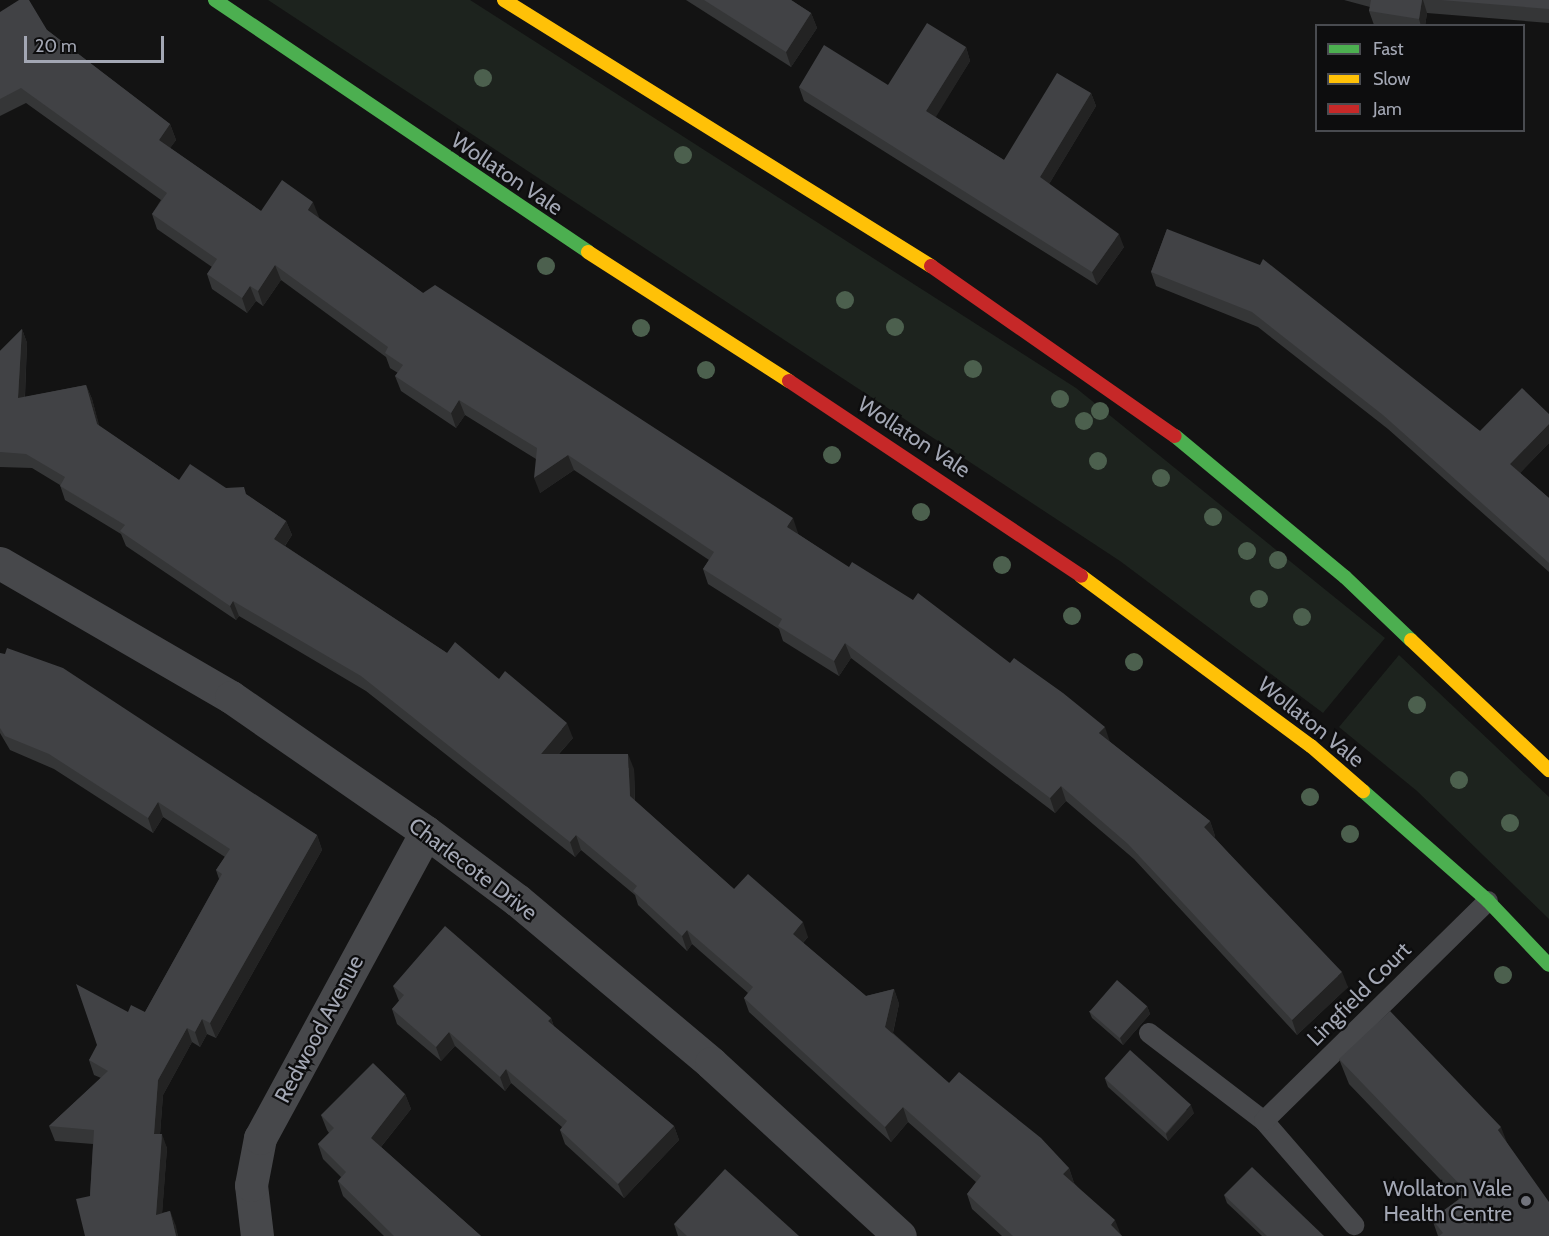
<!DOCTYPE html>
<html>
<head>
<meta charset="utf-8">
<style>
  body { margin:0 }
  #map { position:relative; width:1549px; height:1236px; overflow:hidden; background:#131313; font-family:Cabin,sans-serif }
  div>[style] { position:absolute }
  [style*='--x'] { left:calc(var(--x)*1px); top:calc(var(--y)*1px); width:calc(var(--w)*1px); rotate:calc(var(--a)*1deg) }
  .green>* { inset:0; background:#1d231e }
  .lane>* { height:20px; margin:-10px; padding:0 10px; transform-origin:10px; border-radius:10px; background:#47484b }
  .street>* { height:33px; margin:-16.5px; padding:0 16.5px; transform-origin:16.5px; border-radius:16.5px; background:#47484b }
  .fast>* { height:14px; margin:-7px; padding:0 7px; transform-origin:7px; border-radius:7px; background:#4caf50 }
  .slow>* { height:14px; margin:-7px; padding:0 7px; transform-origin:7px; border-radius:7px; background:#ffc107 }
  .jam>* { height:14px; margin:-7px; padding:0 7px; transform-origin:7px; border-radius:7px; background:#c62828 }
  .trees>* { width:18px; height:18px; margin:-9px; border-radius:50%; background:#4c604e }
  .wall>* { inset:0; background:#353637 }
  .shaded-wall>* { inset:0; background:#232323 }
  .building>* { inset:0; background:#414245; transform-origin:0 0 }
  .dots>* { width:16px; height:16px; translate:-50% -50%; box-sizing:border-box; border:3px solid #0d0d0e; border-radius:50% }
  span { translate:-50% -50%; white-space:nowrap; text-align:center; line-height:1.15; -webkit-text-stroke:4.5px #0d0d0e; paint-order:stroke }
  .street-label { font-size:22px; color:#a3a7b4 }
  .poi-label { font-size:22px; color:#a3a7b4 }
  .right { translate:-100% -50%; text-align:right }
  .legend { position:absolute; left:1315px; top:24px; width:210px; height:108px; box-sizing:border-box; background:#0d0d0e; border:2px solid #494b50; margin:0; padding:8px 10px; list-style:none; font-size:18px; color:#a3a7b4 }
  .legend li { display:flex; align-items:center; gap:12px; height:30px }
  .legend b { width:30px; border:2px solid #494b50 }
  .scale { position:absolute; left:24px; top:36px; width:140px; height:27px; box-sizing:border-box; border:3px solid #a3a7b4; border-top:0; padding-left:8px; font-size:18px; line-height:21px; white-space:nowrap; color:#a3a7b4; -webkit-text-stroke:4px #0d0d0e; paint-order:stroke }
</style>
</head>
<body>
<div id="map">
  <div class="green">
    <div style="clip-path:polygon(268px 0,470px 0,1076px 388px,1385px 638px,1323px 713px,1120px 561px)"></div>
    <div style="clip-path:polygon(1399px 655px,1549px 797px,1549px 919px,1417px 791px,1339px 727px)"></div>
  </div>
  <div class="lane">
    <div style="--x:1149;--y:1033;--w:145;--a:37.4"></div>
    <div style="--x:1264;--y:1121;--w:138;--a:49.1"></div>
    <div style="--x:1264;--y:1121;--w:314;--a:-44.5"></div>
  </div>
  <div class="street">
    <div style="--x:0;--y:563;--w:267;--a:30.1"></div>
    <div style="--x:231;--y:697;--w:237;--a:34.7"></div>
    <div style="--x:426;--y:832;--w:114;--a:36.8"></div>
    <div style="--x:517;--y:900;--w:253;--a:40"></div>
    <div style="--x:711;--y:1063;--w:256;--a:42.5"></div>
    <div style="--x:257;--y:1236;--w:51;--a:-96.7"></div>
    <div style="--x:251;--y:1185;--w:48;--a:-79.2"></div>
    <div style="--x:260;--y:1138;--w:348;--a:-61.5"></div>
  </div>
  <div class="fast">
    <div style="--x:215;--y:0;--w:450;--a:34"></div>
    <div style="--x:1175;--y:436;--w:221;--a:39.7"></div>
    <div style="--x:1345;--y:577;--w:91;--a:43.7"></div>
    <div style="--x:1363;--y:791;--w:167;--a:41.3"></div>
    <div style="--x:1488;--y:901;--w:88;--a:46.4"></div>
  </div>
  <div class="slow">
    <div style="--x:504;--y:0;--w:503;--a:31.92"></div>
    <div style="--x:588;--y:252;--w:239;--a:32.7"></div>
    <div style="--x:1081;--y:576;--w:286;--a:36.5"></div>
    <div style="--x:1311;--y:746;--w:69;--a:40.9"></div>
    <div style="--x:1411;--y:640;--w:190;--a:43.3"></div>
  </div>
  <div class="jam">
    <div style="--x:931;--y:266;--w:297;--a:34.9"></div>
    <div style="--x:789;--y:381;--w:351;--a:33.7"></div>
  </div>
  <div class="trees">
    <div style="left:483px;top:78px"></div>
    <div style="left:683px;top:155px"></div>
    <div style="left:546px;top:266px"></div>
    <div style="left:845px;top:300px"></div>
    <div style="left:895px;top:327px"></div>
    <div style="left:641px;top:328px"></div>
    <div style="left:973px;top:369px"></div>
    <div style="left:706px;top:370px"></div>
    <div style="left:1060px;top:399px"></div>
    <div style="left:1100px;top:411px"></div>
    <div style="left:1084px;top:421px"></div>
    <div style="left:832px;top:455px"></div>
    <div style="left:1098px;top:461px"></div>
    <div style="left:1161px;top:478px"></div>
    <div style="left:921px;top:512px"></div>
    <div style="left:1213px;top:517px"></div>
    <div style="left:1247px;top:551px"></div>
    <div style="left:1278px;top:560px"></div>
    <div style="left:1002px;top:565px"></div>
    <div style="left:1259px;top:599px"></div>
    <div style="left:1072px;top:616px"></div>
    <div style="left:1302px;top:617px"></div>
    <div style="left:1134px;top:662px"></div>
    <div style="left:1417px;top:705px"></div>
    <div style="left:1459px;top:780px"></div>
    <div style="left:1310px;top:797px"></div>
    <div style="left:1510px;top:823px"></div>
    <div style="left:1350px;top:834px"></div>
    <div style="left:1503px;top:975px"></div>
  </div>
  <div class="wall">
    <div style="clip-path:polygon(686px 0,791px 0,811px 13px,817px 28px,791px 67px)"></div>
    <div style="clip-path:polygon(1344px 0,1549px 0,1549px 23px,1427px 13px,1425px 26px,1377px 26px,1374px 25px,1369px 11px,1370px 7px)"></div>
    <div style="clip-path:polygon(0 12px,47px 30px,170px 124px,176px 140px,170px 148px,261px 211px,319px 217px,318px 218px,423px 293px,798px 533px,798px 534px,1110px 742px,1210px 821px,1215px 836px,1214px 837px,1348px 987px,1297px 1035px,1134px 859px,1066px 801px,1055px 813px,851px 658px,839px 676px,783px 641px,779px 629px,708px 584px,703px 569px,709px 560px,574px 470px,540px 493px,536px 459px,465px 415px,456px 428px,401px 391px,395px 376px,398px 373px,390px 368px,386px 357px,281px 280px,263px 306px,256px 301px,247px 313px,212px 289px,207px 274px,212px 267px,157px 229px,152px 214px,161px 200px,26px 103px,0 116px)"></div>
    <div style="clip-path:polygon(966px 47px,970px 61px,935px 117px,1004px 160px,1091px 93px,1096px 106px,1049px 184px,1124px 247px,1097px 285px,804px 101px,799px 87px,888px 85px)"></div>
    <div style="clip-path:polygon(1167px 229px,1480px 431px,1549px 414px,1549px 443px,1520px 473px,1549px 498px,1549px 572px,1388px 429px,1258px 327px,1156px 286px,1151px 272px)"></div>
    <div style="clip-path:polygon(22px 329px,27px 343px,25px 397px,86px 385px,92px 399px,99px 426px,179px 480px,226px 488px,247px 495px,286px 521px,292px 535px,285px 546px,447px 653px,499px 679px,573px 738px,559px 754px,634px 769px,635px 801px,734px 889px,808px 937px,803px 943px,866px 996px,894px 989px,899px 1004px,893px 1033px,949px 1083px,1069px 1168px,1074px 1183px,1122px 1236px,1002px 1236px,972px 1209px,967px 1194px,976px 1182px,908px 1122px,891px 1142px,749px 1012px,744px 998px,748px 993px,692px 944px,687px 951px,638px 905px,635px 895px,581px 850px,575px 857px,366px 691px,239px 616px,236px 620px,126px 546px,121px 534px,65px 500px,60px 485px,32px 468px,0 467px,0 351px)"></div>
    <div style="clip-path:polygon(0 653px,317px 835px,322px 850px,216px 1038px,207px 1034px,200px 1047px,192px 1042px,163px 1095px,160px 1134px,167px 1148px,162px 1213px,170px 1211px,178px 1236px,85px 1236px,90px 1196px,93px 1144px,55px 1141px,49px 1126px,101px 1078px,94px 1075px,89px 1060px,128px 1012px,145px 1012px,219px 879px,216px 870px,225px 857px,163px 817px,153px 833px,54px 769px,10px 750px,0 733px)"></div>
    <div style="clip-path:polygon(393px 986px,551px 1018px,554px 1027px,674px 1126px,679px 1140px,624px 1198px,565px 1144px,560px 1130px,562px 1127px,511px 1083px,505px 1091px,455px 1046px,441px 1061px,397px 1024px,392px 1009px,399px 1001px)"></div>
    <div style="clip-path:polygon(1147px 1006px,1150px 1014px,1123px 1045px,1092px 1018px,1089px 1011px)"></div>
    <div style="clip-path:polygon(1339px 1059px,1507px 1143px,1549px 1236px,1438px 1236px,1432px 1219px,1459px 1199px,1349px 1084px)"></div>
    <div style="clip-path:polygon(1105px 1079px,1194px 1113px,1168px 1141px,1108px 1087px)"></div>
    <div style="clip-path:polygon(405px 1094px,411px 1109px,381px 1147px,481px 1236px,384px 1236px,343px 1196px,338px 1181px,341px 1177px,323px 1159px,318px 1144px,329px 1133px,327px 1130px,321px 1115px)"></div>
    <div style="clip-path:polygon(1224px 1195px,1324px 1236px,1262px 1236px,1227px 1203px)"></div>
    <div style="clip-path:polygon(674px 1224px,799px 1236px,678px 1236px)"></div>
  </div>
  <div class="shaded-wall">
    <div style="clip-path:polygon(1422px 0,1423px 0,1427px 13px,1425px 26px,1421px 26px,1419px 19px)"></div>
    <div style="clip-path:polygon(811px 13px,817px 28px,791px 67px,786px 52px)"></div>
    <div style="clip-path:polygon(966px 47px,970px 61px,931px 125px,926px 111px)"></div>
    <div style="clip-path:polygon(1091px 93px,1096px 106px,1045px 191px,1040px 177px)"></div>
    <div style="clip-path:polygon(170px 124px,176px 140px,165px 155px,159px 140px)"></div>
    <div style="clip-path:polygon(313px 202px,319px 217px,313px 225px,308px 210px)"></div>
    <div style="clip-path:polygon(1119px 234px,1124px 247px,1097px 285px,1092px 272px)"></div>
    <div style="clip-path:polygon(275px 265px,281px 280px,263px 306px,258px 291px)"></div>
    <div style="clip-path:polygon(250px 286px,256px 301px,247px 313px,242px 298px)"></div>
    <div style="clip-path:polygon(22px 329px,27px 343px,24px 413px,18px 398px)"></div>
    <div style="clip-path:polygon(86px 385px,92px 399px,103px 439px,97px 424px)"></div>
    <div style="clip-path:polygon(459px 400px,465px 415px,456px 428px,451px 413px)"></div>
    <div style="clip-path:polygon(1549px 424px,1549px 443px,1515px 478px,1510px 464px)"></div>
    <div style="clip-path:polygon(568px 455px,574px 470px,540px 493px,534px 478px)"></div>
    <div style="clip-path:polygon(793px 518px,798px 533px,793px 542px,787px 527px)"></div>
    <div style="clip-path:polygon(286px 521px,292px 535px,279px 554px,274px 539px)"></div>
    <div style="clip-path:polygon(233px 601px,239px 616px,236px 620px,230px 606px)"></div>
    <div style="clip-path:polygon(845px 643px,851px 658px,839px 676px,834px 661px)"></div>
    <div style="clip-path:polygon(567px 723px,573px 738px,546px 768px,541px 754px)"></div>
    <div style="clip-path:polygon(1105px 727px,1110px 742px,1099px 733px)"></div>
    <div style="clip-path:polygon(628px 754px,634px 769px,635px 811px,630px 796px)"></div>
    <div style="clip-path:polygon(1061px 786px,1066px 801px,1055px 813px,1050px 798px)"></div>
    <div style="clip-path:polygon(158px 802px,163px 817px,153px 833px,148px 818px)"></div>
    <div style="clip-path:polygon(1210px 821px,1215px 836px,1210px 842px,1204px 827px)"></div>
    <div style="clip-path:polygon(317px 835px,322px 850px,216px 1038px,210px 1023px)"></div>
    <div style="clip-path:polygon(576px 835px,581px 850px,575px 857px,570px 842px)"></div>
    <div style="clip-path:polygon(803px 922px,808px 937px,798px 948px,793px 934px)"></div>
    <div style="clip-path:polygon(687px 930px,692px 944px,687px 951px,682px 936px)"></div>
    <div style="clip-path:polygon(1342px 972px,1348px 987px,1297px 1035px,1292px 1020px)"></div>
    <div style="clip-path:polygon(894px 989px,899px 1004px,891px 1041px,885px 1027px)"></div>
    <div style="clip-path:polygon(1147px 1006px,1150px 1014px,1123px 1045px,1120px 1038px)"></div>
    <div style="clip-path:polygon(551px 1018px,556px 1032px,548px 1021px)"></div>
    <div style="clip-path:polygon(202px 1019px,207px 1034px,200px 1047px,195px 1032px)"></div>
    <div style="clip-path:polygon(187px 1028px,192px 1042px,163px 1095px,159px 1148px,154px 1134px,158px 1080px)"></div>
    <div style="clip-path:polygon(449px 1032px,455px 1046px,441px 1061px,436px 1047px)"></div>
    <div style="clip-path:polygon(506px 1069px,511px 1083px,505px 1091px,500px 1077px)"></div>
    <div style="clip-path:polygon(405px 1094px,411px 1109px,376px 1153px,371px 1138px)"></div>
    <div style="clip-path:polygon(1191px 1105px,1194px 1113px,1168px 1141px,1166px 1134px)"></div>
    <div style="clip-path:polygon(903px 1107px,908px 1122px,891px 1142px,885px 1127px)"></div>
    <div style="clip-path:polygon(674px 1126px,679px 1140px,624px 1198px,618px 1184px)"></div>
    <div style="clip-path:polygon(1501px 1127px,1511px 1153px,1498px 1130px)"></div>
    <div style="clip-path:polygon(162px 1134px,167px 1148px,161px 1229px,156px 1215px)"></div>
    <div style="clip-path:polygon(1069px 1168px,1074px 1183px,1069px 1188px,1063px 1174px)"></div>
    <div style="clip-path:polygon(170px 1211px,176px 1226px,178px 1236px,176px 1236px)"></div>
    <div style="clip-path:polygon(1115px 1220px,1121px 1235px,1111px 1225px)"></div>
  </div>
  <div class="building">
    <div style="clip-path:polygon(19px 0,29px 0,47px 30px,170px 124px,159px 140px,261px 211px,282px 180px,313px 202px,308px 210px,423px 293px,435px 285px,793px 518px,787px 527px,849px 567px,852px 562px,913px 600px,918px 593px,1010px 663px,1014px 658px,1063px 693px,1105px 727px,1099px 733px,1210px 821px,1204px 827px,1342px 972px,1292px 1020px,1128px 844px,1061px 786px,1050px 798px,845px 643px,834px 661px,778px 626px,782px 619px,703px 569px,714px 552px,568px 455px,534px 478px,537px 448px,459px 400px,451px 413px,395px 376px,403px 365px,385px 353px,388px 347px,275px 265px,258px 291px,250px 286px,242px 298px,207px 274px,217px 259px,152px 214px,167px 193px,21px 88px,0 99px,0 12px)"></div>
    <div style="clip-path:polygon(704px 0,791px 0,811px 13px,786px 52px)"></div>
    <div style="clip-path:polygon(1371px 0,1422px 0,1419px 19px,1369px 11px)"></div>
    <div style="clip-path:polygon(1441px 0,1549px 0,1549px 9px)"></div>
    <div style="clip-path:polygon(927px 23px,966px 47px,926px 111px,1004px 160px,1057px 73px,1091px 93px,1040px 177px,1119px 234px,1092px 272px,799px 87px,824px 45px,888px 85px)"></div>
    <div style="clip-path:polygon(1167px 229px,1260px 265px,1263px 259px,1480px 431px,1522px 388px,1549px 414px,1549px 424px,1510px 464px,1549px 498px,1549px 563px,1383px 415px,1252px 312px,1151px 272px)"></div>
    <div style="clip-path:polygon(22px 329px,18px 398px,86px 385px,97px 424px,179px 480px,190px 464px,226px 488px,244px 487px,246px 494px,286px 521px,274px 539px,447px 653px,455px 642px,499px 679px,505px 671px,567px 723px,541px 754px,628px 754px,630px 796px,734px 889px,748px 874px,803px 922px,793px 934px,866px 996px,894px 989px,885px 1027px,949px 1083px,959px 1072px,1041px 1138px,1069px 1168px,1063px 1174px,1115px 1220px,1111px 1225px,1122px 1236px,1013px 1236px,967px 1194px,981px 1176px,903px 1107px,885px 1127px,744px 998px,753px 987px,687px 930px,682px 936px,633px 891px,637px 886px,576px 835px,570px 842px,361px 676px,233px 601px,230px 606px,120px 531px,125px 525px,60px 486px,65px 477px,26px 454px,0 452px,0 351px)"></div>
    <div style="clip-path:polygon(7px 648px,63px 668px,317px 835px,210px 1023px,202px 1019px,195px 1032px,187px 1028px,158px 1080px,154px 1134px,162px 1134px,156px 1215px,170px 1211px,176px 1236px,85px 1236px,76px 1199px,90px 1196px,94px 1130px,49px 1126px,108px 1071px,89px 1060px,97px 1045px,76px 984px,128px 1012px,131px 1005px,145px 1012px,222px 874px,216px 870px,230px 849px,158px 802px,148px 818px,49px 754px,5px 736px,0 728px,0 653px,5px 654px)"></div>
    <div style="clip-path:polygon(445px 926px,551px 1018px,548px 1021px,674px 1126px,618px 1184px,560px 1130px,567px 1121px,506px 1069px,500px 1077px,449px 1032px,436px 1047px,392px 1009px,404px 995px,393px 986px)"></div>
    <div style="left:1117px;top:980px;width:40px;height:42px;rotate:41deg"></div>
    <div style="clip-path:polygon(1390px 1011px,1501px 1127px,1498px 1130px,1549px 1202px,1549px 1236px,1439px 1236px,1443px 1233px,1432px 1219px,1468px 1193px,1339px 1059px)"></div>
    <div style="left:1130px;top:1050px;width:82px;height:38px;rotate:42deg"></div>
    <div style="clip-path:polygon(373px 1063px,405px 1094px,371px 1138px,481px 1236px,394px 1236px,338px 1181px,346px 1172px,318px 1144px,334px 1128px,321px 1115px)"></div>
    <div style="clip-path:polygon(1252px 1167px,1324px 1236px,1267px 1236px,1224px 1195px)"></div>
    <div style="clip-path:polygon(725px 1169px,799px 1236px,687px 1236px,674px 1224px)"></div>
  </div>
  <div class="dots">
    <div style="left:1526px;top:1201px;background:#71737c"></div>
  </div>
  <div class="street-label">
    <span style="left:507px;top:174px;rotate:34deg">Wollaton Vale</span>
    <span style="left:914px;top:437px;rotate:33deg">Wollaton Vale</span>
    <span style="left:1311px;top:722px;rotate:39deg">Wollaton Vale</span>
    <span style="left:473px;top:869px;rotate:37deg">Charlecote Drive</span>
    <span style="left:1359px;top:994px;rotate:-45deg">Lingfield Court</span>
    <span style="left:319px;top:1029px;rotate:-62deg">Redwood Avenue</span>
  </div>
  <div class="poi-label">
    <span class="right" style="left:1512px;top:1201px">Wollaton Vale<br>Health Centre</span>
  </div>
  <ul class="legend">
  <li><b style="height:8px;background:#4caf50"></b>Fast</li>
  <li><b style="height:8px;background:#ffc107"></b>Slow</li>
  <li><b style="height:8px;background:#c62828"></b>Jam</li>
  </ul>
  <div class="scale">20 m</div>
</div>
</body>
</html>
